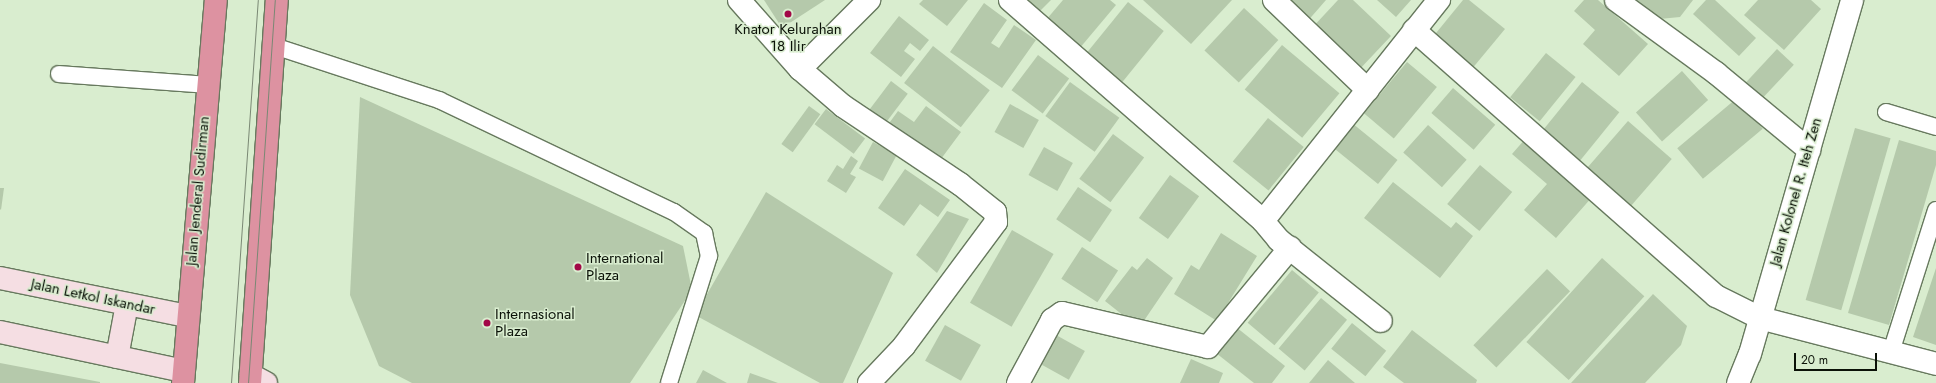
<!DOCTYPE html>
<html>
<head>
<meta charset="utf-8">
<style>
  body { margin:0 }
  #map { position:relative; width:1936px; height:383px; overflow:hidden; background:#d9edcf; font-family:Jost,sans-serif }
  div>[style] { position:absolute }
  [style*='--x'] { left:calc(var(--x)*1px); top:calc(var(--y)*1px); width:calc(var(--w)*1px); rotate:calc(var(--a)*1deg) }
  .building>* { inset:0; background:#b5c9ab; transform-origin:0 0 }
  .roads { filter:drop-shadow(1px 0 #67795e) drop-shadow(-1px 0 #67795e) drop-shadow(0 1px #67795e) drop-shadow(0 -1px #67795e) }
  .lane>* { height:16px; margin:-8px; padding:0 8px; transform-origin:8px; border-radius:8px; background:#fff }
  .street>* { height:22px; margin:-11px; padding:0 11px; transform-origin:11px; border-radius:11px; background:#fff }
  .secondary>* { height:22px; margin:-11px; padding:0 11px; transform-origin:11px; border-radius:11px; background:#f5dee3 }
  .highway>* { height:22px; margin:-11px; padding:0 11px; transform-origin:11px; border-radius:11px; background:#dd92a1 }
  .tram>* { height:1px; margin:-0.5px; padding:0 0.5px; transform-origin:0.5px; border-radius:0.5px; background:#7a8874 }
  .dots>* { width:11px; height:11px; translate:-50% -50%; box-sizing:border-box; border:2px solid #d9edcf; border-radius:50% }
  span { translate:-50% -50%; white-space:nowrap; text-align:center; line-height:1.15; -webkit-text-stroke:3px #d9edcf; paint-order:stroke }
  .poi-label { font-size:15px; color:#0b1208 }
  .left { translate:0 -50%; text-align:left }
  .street-label { font-size:15px; color:#0b1208 }
  .scale { position:absolute; left:1794px; top:353px; width:83px; height:18px; box-sizing:border-box; border:2px solid #0b1208; border-top:0; padding-left:5px; font-size:12px; line-height:14px; white-space:nowrap; color:#0b1208; -webkit-text-stroke:3px #d9edcf; paint-order:stroke }
</style>
</head>
<body>
<div id="map">
  <div class="building">
    <div style="clip-path:polygon(764px 0,825px 0,782px 28px)"></div>
    <div style="clip-path:polygon(923px 0,968px 0,947px 26px,919px 4px)"></div>
    <div style="clip-path:polygon(1024px 0,1051px 0,1038px 13px)"></div>
    <div style="clip-path:polygon(1063px 0,1110px 0,1116px 5px,1079px 49px,1046px 20px)"></div>
    <div style="clip-path:polygon(1143px 0,1232px 0,1191px 44px)"></div>
    <div style="clip-path:polygon(1283px 0,1326px 0,1306px 23px)"></div>
    <div style="clip-path:polygon(1338px 0,1353px 0,1391px 36px,1357px 72px,1311px 29px)"></div>
    <div style="clip-path:polygon(1377px 0,1411px 0,1396px 17px)"></div>
    <div style="clip-path:polygon(1463px 0,1469px 0,1505px 29px,1471px 70px,1432px 38px)"></div>
    <div style="clip-path:polygon(1584px 0,1598px 0,1648px 44px,1619px 76px,1583px 44px,1595px 30px,1574px 11px)"></div>
    <div style="clip-path:polygon(1623px 0,1693px 0,1680px 17px,1649px 20px)"></div>
    <div style="clip-path:polygon(1706px 0,1715px 0,1756px 38px,1739px 56px,1693px 14px)"></div>
    <div style="clip-path:polygon(1758px 0,1811px 0,1821px 9px,1784px 50px,1744px 15px)"></div>
    <div style="left:1128px;top:2px;width:46px;height:66px;rotate:39deg"></div>
    <div style="clip-path:polygon(984px 3px,1007px 20px,991px 43px,999px 48px,1014px 25px,1036px 40px,1002px 88px,950px 52px)"></div>
    <div style="left:1244px;top:8px;width:47px;height:58px;rotate:43deg"></div>
    <div style="clip-path:polygon(899px 16px,929px 40px,920px 51px,910px 43px,904px 51px,915px 59px,901px 77px,870px 53px)"></div>
    <div style="left:1282px;top:45px;width:75px;height:58px;rotate:40deg"></div>
    <div style="left:933px;top:46px;width:72px;height:47px;rotate:38deg"></div>
    <div style="left:1777px;top:49px;width:23px;height:46px;rotate:43deg"></div>
    <div style="left:1546px;top:53px;width:38px;height:57px;rotate:39deg"></div>
    <div style="left:1038px;top:55px;width:39px;height:44px;rotate:37deg"></div>
    <div style="left:1407px;top:62px;width:39px;height:67px;rotate:40deg"></div>
    <div style="left:1682px;top:71px;width:39px;height:62px;rotate:48deg"></div>
    <div style="left:891px;top:81px;width:21px;height:39px;rotate:37deg"></div>
    <div style="left:1070px;top:82px;width:61px;height:42px;rotate:36deg"></div>
    <div style="left:1582px;top:82px;width:48px;height:68px;rotate:39deg"></div>
    <div style="left:1453px;top:88px;width:56px;height:33px;rotate:41deg"></div>
    <div style="clip-path:polygon(360px 97px,683px 246px,692px 290px,630px 383px,412px 383px,379px 366px,350px 295px)"></div>
    <div style="left:1737px;top:98px;width:40px;height:78px;rotate:50deg"></div>
    <div style="left:1010px;top:104px;width:33px;height:32px;rotate:29deg"></div>
    <div style="left:809px;top:106px;width:14px;height:47px;rotate:36deg"></div>
    <div style="clip-path:polygon(926px 106px,961px 132px,938px 163px,887px 126px,898px 111px,914px 122px)"></div>
    <div style="left:826px;top:109px;width:49px;height:19px;rotate:37deg"></div>
    <div style="left:1268px;top:118px;width:46px;height:56px;rotate:39deg"></div>
    <div style="left:1347px;top:119px;width:65px;height:31px;rotate:39deg"></div>
    <div style="left:1628px;top:121px;width:58px;height:67px;rotate:41deg"></div>
    <div style="left:1428px;top:125px;width:52px;height:37px;rotate:42deg"></div>
    <div style="left:1855px;top:128px;width:37px;height:179px;rotate:16deg"></div>
    <div style="left:1113px;top:134px;width:39px;height:56px;rotate:37deg"></div>
    <div style="clip-path:polygon(1526px 138px,1593px 196px,1556px 238px,1524px 210px,1547px 184px,1512px 154px)"></div>
    <div style="clip-path:polygon(1899px 140px,1936px 151px,1936px 165px,1889px 325px,1848px 313px)"></div>
    <div style="left:873px;top:142px;width:27px;height:30px;rotate:28deg"></div>
    <div style="left:1044px;top:147px;width:33px;height:32px;rotate:29deg"></div>
    <div style="clip-path:polygon(851px 156px,858px 161px,850px 174px,856px 177px,846px 193px,827px 181px,837px 165px,843px 169px)"></div>
    <div style="left:1480px;top:165px;width:42px;height:51px;rotate:40deg"></div>
    <div style="clip-path:polygon(905px 169px,950px 200px,938px 217px,920px 204px,904px 226px,878px 208px)"></div>
    <div style="left:1170px;top:175px;width:36px;height:53px;rotate:36deg"></div>
    <div style="clip-path:polygon(1393px 182px,1451px 228px,1456px 222px,1473px 236px,1440px 278px,1364px 218px)"></div>
    <div style="left:1078px;top:187px;width:41px;height:39px;rotate:34deg"></div>
    <div style="clip-path:polygon(0 188px,4px 188px,1px 210px,0 209px)"></div>
    <div style="clip-path:polygon(766px 192px,893px 273px,843px 383px,820px 383px,695px 315px)"></div>
    <div style="clip-path:polygon(947px 211px,969px 219px,937px 273px,916px 255px)"></div>
    <div style="left:1012px;top:230px;width:48px;height:84px;rotate:30deg"></div>
    <div style="clip-path:polygon(1221px 233px,1257px 256px,1217px 321px,1174px 294px,1191px 265px,1199px 270px)"></div>
    <div style="left:1082px;top:247px;width:43px;height:38px;rotate:33deg"></div>
    <div style="clip-path:polygon(1147px 258px,1173px 278px,1139px 328px,1105px 301px,1132px 266px,1137px 270px)"></div>
    <div style="left:1602px;top:258px;width:57px;height:113px;rotate:42deg"></div>
    <div style="clip-path:polygon(1936px 268px,1936px 345px,1913px 337px)"></div>
    <div style="left:1547px;top:269px;width:32px;height:106px;rotate:44deg"></div>
    <div style="left:1292px;top:270px;width:35px;height:69px;rotate:40deg"></div>
    <div style="clip-path:polygon(1653px 294px,1687px 326px,1681px 345px,1645px 383px,1571px 383px)"></div>
    <div style="left:1321px;top:298px;width:34px;height:66px;rotate:40deg"></div>
    <div style="left:1352px;top:323px;width:44px;height:33px;rotate:39deg"></div>
    <div style="left:945px;top:325px;width:41px;height:41px;rotate:29deg"></div>
    <div style="clip-path:polygon(1236px 327px,1285px 366px,1272px 383px,1254px 383px,1216px 353px)"></div>
    <div style="clip-path:polygon(1412px 330px,1477px 380px,1476px 383px,1404px 383px,1383px 367px)"></div>
    <div style="left:1056px;top:335px;width:33px;height:33px;rotate:29deg"></div>
    <div style="clip-path:polygon(1191px 359px,1223px 373px,1219px 383px,1180px 383px)"></div>
    <div style="clip-path:polygon(1328px 360px,1355px 383px,1309px 383px)"></div>
    <div style="clip-path:polygon(0 363px,100px 382px,100px 383px,0 383px)"></div>
    <div style="clip-path:polygon(703px 370px,727px 383px,696px 383px)"></div>
    <div style="clip-path:polygon(750px 373px,778px 383px,747px 383px)"></div>
  </div>
  <div class="roads">
    <div class="lane">
      <div style="--x:274;--y:46;--w:174;--a:18.1"></div>
      <div style="--x:439;--y:100;--w:260;--a:25.5"></div>
      <div style="--x:674;--y:212;--w:37;--a:35"></div>
      <div style="--x:704;--y:233;--w:24;--a:78"></div>
      <div style="--x:709;--y:256;--w:133;--a:107.5"></div>
      <div style="--x:59;--y:74;--w:149;--a:4.2"></div>
      <div style="--x:1886;--y:112;--w:52;--a:16.7"></div>
      <div style="--x:1891;--y:352;--w:149;--a:-72.4"></div>
    </div>
    <div class="street">
      <div style="--x:739;--y:0;--w:92;--a:48.5"></div>
      <div style="--x:800;--y:69;--w:57;--a:40.7"></div>
      <div style="--x:843;--y:106;--w:141;--a:33.7"></div>
      <div style="--x:960;--y:184;--w:45;--a:38.7"></div>
      <div style="--x:995;--y:212;--w:10;--a:84"></div>
      <div style="--x:996;--y:222;--w:154;--a:126.6"></div>
      <div style="--x:904;--y:346;--w:51;--a:133.4"></div>
      <div style="--x:1010;--y:0;--w:336;--a:41.1"></div>
      <div style="--x:1263;--y:221;--w:283;--a:-51.5"></div>
      <div style="--x:1274;--y:0;--w:130;--a:43.8"></div>
      <div style="--x:1616;--y:0;--w:124;--a:36.1"></div>
      <div style="--x:1716;--y:73;--w:121;--a:39.6"></div>
      <div style="--x:1414;--y:30;--w:402;--a:41.4"></div>
      <div style="--x:1716;--y:296;--w:49;--a:26.6"></div>
      <div style="--x:1760;--y:318;--w:182;--a:14.6"></div>
      <div style="--x:800;--y:69;--w:98;--a:-45"></div>
      <div style="--x:1263;--y:221;--w:25;--a:50"></div>
      <div style="--x:1279;--y:240;--w:130;--a:38.5"></div>
      <div style="--x:1018;--y:383;--w:72;--a:-61.6"></div>
      <div style="--x:1052;--y:320;--w:12;--a:-35"></div>
      <div style="--x:1062;--y:313;--w:150;--a:13.1"></div>
      <div style="--x:1208;--y:347;--w:129;--a:-50.4"></div>
      <div style="--x:1738;--y:383;--w:31;--a:-68"></div>
      <div style="--x:1750;--y:354;--w:368;--a:-73.9"></div>
    </div>
    <div class="secondary">
      <div style="--x:0;--y:278;--w:190;--a:11.5"></div>
      <div style="--x:0;--y:332;--w:187;--a:12"></div>
      <div style="--x:117;--y:357;--w:54;--a:-79.3"></div>
      <div style="--x:251;--y:375;--w:17;--a:28"></div>
    </div>
    <div class="highway">
      <div style="--x:183;--y:383;--w:384;--a:-85.1"></div>
      <div style="--x:250;--y:383;--w:384;--a:-86"></div>
    </div>
  </div>
  <div class="tram">
    <div style="--x:231;--y:383;--w:384;--a:-86"></div>
    <div style="--x:248;--y:383;--w:384;--a:-86"></div>
  </div>
  <div class="dots">
    <div style="left:788px;top:14px;background:#a20847"></div>
    <div style="left:578px;top:267px;background:#a20847"></div>
    <div style="left:487px;top:323px;background:#a20847"></div>
  </div>
  <div class="poi-label">
    <span style="left:788px;top:38px">Knator Kelurahan<br>18 Ilir</span>
    <span class="left" style="left:586px;top:267px">International<br>Plaza</span>
    <span class="left" style="left:495px;top:323px">Internasional<br>Plaza</span>
  </div>
  <div class="street-label">
    <span style="left:198px;top:191px;rotate:-85deg">Jalan Jenderal Sudirman</span>
    <span style="left:1796px;top:192px;rotate:-74deg">Jalan Kolonel R. Iteh Zen</span>
    <span style="left:93px;top:297px;rotate:12deg">Jalan Letkol Iskandar</span>
  </div>
  <div class="scale">20 m</div>
</div>
</body>
</html>
